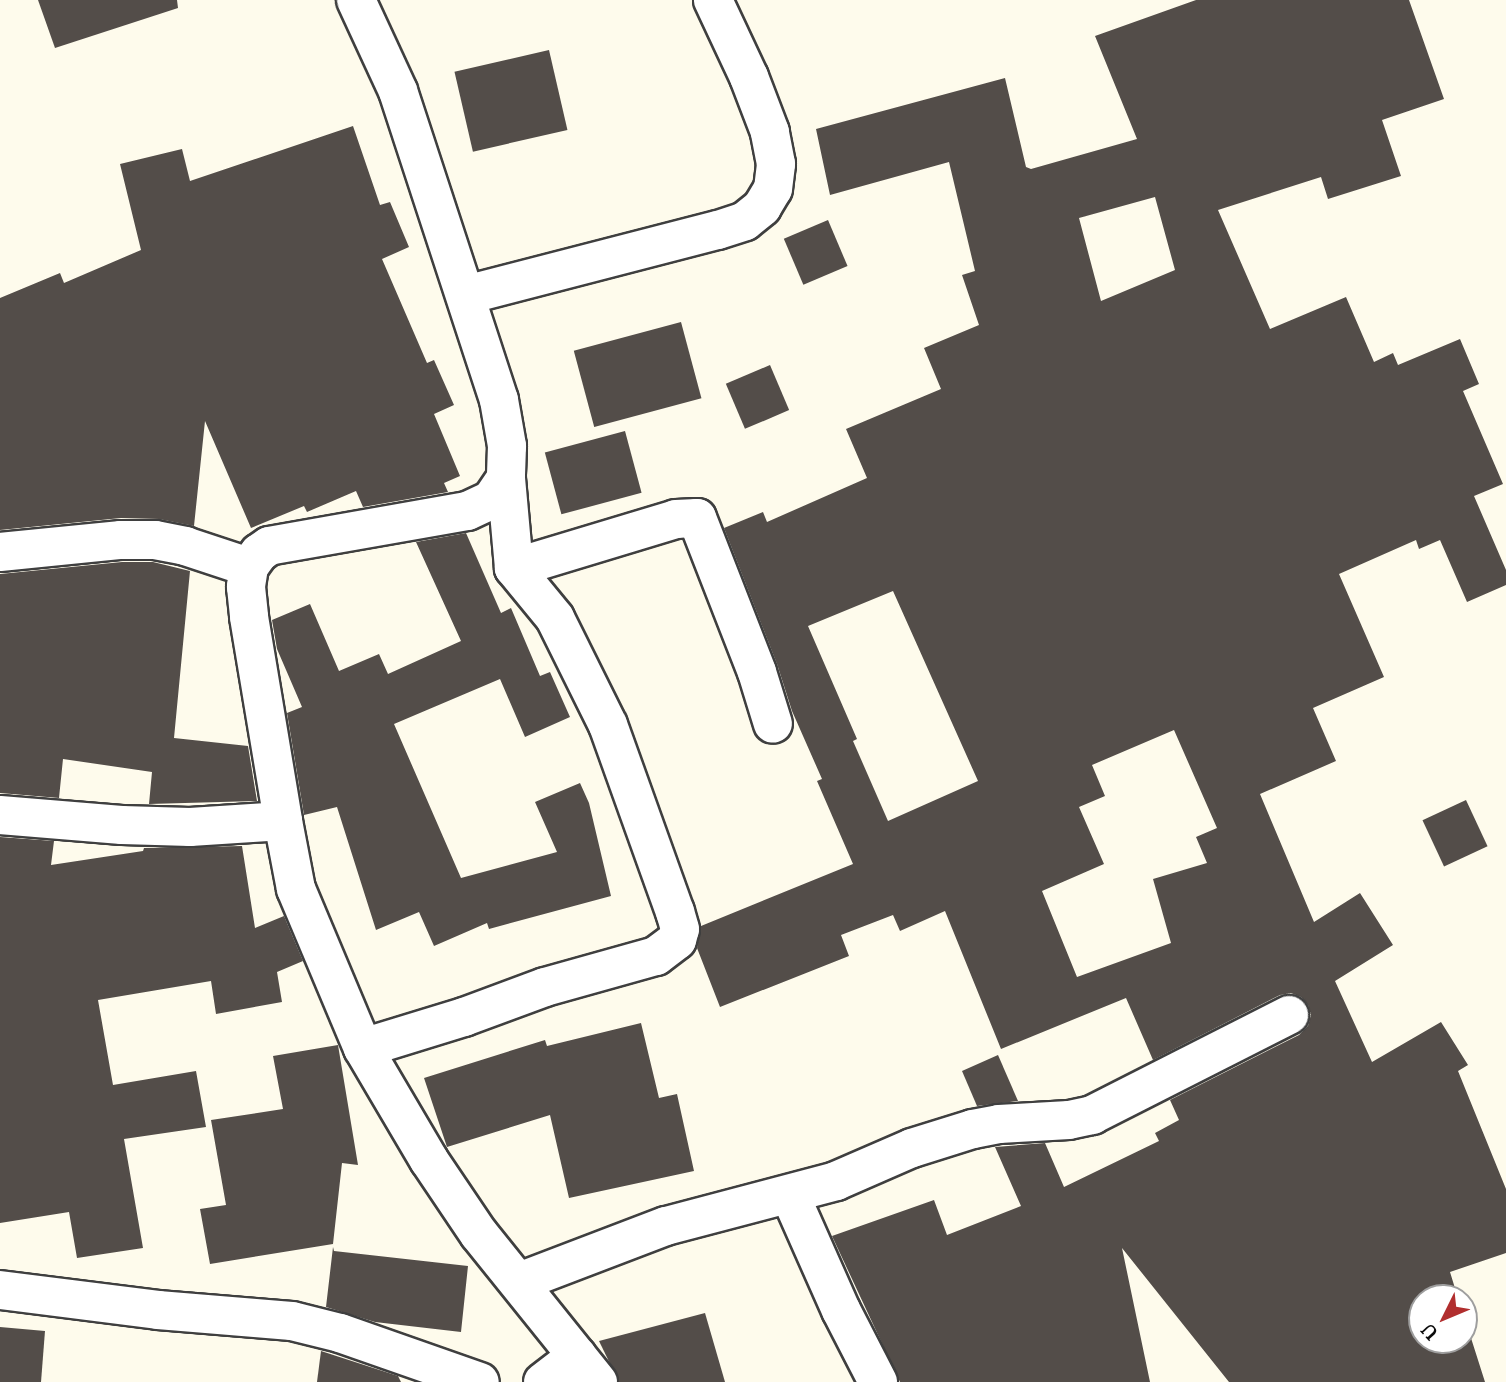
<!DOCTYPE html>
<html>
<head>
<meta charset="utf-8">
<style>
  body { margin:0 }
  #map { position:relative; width:1506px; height:1382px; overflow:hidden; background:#fefbec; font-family:Lora,serif }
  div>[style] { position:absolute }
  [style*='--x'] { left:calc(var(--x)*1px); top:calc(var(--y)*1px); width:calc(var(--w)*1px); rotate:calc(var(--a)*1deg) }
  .building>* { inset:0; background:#534d49; transform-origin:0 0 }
  .roads { filter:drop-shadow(2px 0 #3f3f3f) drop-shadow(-2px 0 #3f3f3f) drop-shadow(0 2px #3f3f3f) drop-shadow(0 -2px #3f3f3f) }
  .minor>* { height:38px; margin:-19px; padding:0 19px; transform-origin:19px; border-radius:19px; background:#fff }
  span { translate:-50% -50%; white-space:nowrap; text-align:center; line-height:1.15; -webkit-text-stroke:7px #fff; paint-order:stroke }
  .north { position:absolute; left:1408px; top:1284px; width:70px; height:70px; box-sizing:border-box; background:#fff; border:2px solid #9e9e9e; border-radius:50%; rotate:227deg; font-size:19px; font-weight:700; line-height:28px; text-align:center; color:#0c0c0c }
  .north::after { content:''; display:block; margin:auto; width:24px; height:32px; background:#b12e2e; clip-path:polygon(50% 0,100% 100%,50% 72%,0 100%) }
</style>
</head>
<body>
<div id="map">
  <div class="building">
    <div style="clip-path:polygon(38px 0,177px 0,178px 8px,55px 48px)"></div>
    <div style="clip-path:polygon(evenodd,1196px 0,1409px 0,1444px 99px,1382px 120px,1401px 176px,1328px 199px,1321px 177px,1218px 210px,1270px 329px,1346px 297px,1374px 362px,1393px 353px,1398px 365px,1460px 339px,1479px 384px,1463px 391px,1503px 484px,1474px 496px,1506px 570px,1506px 585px,1467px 602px,1440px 540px,1419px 549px,1416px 540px,1339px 574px,1384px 677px,1313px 708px,1336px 761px,1260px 794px,1314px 922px,1360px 893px,1393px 945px,1335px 981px,1372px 1062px,1441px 1022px,1468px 1065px,1458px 1071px,1506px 1189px,1506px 1253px,1450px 1272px,1458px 1298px,1422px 1298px,1422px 1340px,1464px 1340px,1464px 1316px,1485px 1382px,1229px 1382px,1122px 1248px,1150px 1382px,900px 1382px,832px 1236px,934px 1200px,947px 1235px,1021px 1206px,995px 1147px,1045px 1143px,1064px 1187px,1159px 1141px,1155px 1133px,1179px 1120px,1170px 1100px,1299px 1035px,1308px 1026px,1311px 1015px,1308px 1005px,1301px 997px,1291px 993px,1280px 995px,1153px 1060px,1126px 998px,1001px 1049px,945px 911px,900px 931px,893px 915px,841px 935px,849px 956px,720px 1007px,697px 948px,701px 926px,853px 864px,817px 781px,822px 779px,792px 711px,777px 664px,724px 528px,763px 512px,767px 522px,867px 478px,846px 429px,941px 389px,924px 348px,979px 325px,962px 275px,975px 271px,949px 162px,830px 195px,816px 129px,1005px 78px,1026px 167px,1031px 169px,1137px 139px,1095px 36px,1196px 0,1155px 197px,1175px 270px,1101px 301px,1079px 218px,1155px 197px,1196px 0,893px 591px,978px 781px,888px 821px,853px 741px,857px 739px,808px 626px,893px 591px,1196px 0,1174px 730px,1217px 828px,1196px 837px,1207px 863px,1153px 879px,1171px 943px,1077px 977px,1042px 891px,1104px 864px,1079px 807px,1105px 796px,1092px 765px,1174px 730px)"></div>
    <div style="left:549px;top:50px;width:82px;height:97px;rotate:77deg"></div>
    <div style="clip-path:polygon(353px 126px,380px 205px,390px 202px,409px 247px,382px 259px,427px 363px,434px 360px,454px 405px,434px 414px,460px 476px,444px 483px,448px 492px,363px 507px,356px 491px,307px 512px,304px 506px,251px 528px,205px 421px,194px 526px,159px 519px,121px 518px,0 530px,0 298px,60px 273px,64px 283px,141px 250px,120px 164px,182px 149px,190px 181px)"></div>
    <div style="left:828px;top:220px;width:50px;height:48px;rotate:67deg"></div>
    <div style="left:681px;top:322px;width:79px;height:111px;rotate:75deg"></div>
    <div style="left:770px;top:365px;width:49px;height:48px;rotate:67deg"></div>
    <div style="left:625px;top:431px;width:64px;height:83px;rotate:75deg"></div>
    <div style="clip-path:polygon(466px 533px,501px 613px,511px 608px,540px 676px,550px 672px,570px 717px,525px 737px,500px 679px,394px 724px,461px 878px,557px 852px,535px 802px,580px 783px,589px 803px,611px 896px,489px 929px,487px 923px,434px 946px,419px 912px,376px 930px,337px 807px,304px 815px,287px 713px,302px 707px,277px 649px,272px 620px,310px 604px,339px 671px,379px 654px,388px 674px,461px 641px,416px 542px)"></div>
    <div style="clip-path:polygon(122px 562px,153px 562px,190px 571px,174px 738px,248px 746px,257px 801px,149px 804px,152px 772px,63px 759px,59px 798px,0 793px,0 574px)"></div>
    <div style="left:1466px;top:800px;width:51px;height:48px;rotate:65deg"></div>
    <div style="clip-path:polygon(0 837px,54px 841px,51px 865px,143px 851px,144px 848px,242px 846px,255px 928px,284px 916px,303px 961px,277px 972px,282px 1002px,216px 1014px,211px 981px,98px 1000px,113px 1085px,196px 1071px,206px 1127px,124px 1139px,143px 1248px,77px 1258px,69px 1212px,0 1223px)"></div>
    <div style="clip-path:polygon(641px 1023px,659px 1098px,677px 1094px,694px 1171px,569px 1198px,550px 1115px,447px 1147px,424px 1078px,545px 1040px,547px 1046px)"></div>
    <div style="clip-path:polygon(338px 1045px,358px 1165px,342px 1163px,333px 1244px,210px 1264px,200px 1209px,226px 1205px,211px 1120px,283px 1109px,273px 1056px)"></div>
    <div style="clip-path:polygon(998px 1055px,1018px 1101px,977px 1106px,962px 1071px)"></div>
    <div style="clip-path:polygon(333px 1247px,334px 1251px,468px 1266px,461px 1332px,375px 1322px,326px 1307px)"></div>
    <div style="clip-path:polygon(705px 1313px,725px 1382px,619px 1382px,599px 1341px)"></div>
    <div style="clip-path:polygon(0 1327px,45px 1331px,41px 1382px,0 1382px)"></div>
    <div style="clip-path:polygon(321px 1351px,398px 1376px,401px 1382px,317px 1382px)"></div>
  </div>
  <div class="roads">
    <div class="minor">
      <div style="--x:356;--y:0;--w:100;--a:65.2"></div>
      <div style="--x:398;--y:91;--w:325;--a:71.9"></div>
      <div style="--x:499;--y:400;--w:47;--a:80.1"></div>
      <div style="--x:507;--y:446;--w:32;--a:92"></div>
      <div style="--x:506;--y:478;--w:27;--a:124"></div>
      <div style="--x:491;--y:500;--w:26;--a:155"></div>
      <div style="--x:467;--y:511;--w:201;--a:170"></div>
      <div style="--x:269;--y:546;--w:12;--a:145"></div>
      <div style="--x:259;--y:553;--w:17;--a:126"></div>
      <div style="--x:249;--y:567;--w:20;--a:99"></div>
      <div style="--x:246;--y:587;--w:30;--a:84"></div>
      <div style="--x:249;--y:617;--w:207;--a:80.5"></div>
      <div style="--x:283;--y:821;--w:69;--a:79.2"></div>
      <div style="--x:296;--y:889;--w:173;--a:67.2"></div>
      <div style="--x:363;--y:1048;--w:130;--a:59.5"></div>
      <div style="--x:429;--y:1160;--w:89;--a:56"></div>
      <div style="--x:479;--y:1234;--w:190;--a:51.2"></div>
      <div style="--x:466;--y:295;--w:260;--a:-14.5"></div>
      <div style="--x:718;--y:230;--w:28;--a:-18"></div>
      <div style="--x:745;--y:221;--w:22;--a:-39"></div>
      <div style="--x:762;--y:207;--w:21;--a:-59"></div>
      <div style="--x:773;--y:189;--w:25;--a:-83"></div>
      <div style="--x:776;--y:164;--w:33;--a:-101"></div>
      <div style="--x:770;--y:132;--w:59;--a:-110.9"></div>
      <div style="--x:749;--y:77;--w:85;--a:-115.1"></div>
      <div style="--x:0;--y:552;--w:122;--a:-5.7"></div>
      <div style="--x:121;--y:540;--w:34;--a:0"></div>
      <div style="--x:155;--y:540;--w:31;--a:11"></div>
      <div style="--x:185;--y:546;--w:67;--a:18.2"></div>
      <div style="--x:514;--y:568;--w:169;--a:-16.8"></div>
      <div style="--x:676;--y:519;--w:21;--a:-3"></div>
      <div style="--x:697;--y:518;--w:165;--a:68.7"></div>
      <div style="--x:757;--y:672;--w:54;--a:72.9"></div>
      <div style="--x:0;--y:815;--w:122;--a:4.7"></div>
      <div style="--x:122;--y:825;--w:68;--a:1.7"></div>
      <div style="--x:190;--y:827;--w:93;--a:-3.7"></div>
      <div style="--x:363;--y:1048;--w:106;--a:-17.1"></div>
      <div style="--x:464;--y:1017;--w:86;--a:-20.3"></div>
      <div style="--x:545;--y:987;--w:115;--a:-15.6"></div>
      <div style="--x:656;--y:956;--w:26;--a:-37"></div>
      <div style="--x:677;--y:940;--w:11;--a:-75"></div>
      <div style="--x:680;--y:929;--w:18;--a:-106"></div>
      <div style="--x:675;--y:912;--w:199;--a:-109.7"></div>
      <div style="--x:608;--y:725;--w:119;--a:-116.4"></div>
      <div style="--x:555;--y:618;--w:65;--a:-129.4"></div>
      <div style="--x:514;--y:568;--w:90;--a:-95.1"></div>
      <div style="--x:790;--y:1195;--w:126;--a:66.1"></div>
      <div style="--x:841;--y:1310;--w:81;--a:62.8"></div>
      <div style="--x:519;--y:1282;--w:157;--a:-20.9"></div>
      <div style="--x:666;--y:1226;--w:176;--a:-14.8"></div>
      <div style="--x:836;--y:1181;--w:83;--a:-23.5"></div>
      <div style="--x:912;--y:1148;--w:64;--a:-17.3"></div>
      <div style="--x:973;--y:1129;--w:26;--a:-11"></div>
      <div style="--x:999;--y:1124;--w:70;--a:-3.3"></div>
      <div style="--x:1069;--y:1120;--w:24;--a:-12"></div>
      <div style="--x:1092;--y:1115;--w:221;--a:-26.9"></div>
      <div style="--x:0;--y:1290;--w:159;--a:7.2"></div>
      <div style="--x:158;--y:1310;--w:134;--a:4.7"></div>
      <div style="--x:292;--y:1321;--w:49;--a:14"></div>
      <div style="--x:340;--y:1333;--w:148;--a:19.3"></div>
      <div style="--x:543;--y:1382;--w:43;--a:-37.4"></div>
    </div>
  </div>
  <div class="north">U</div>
</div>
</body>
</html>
